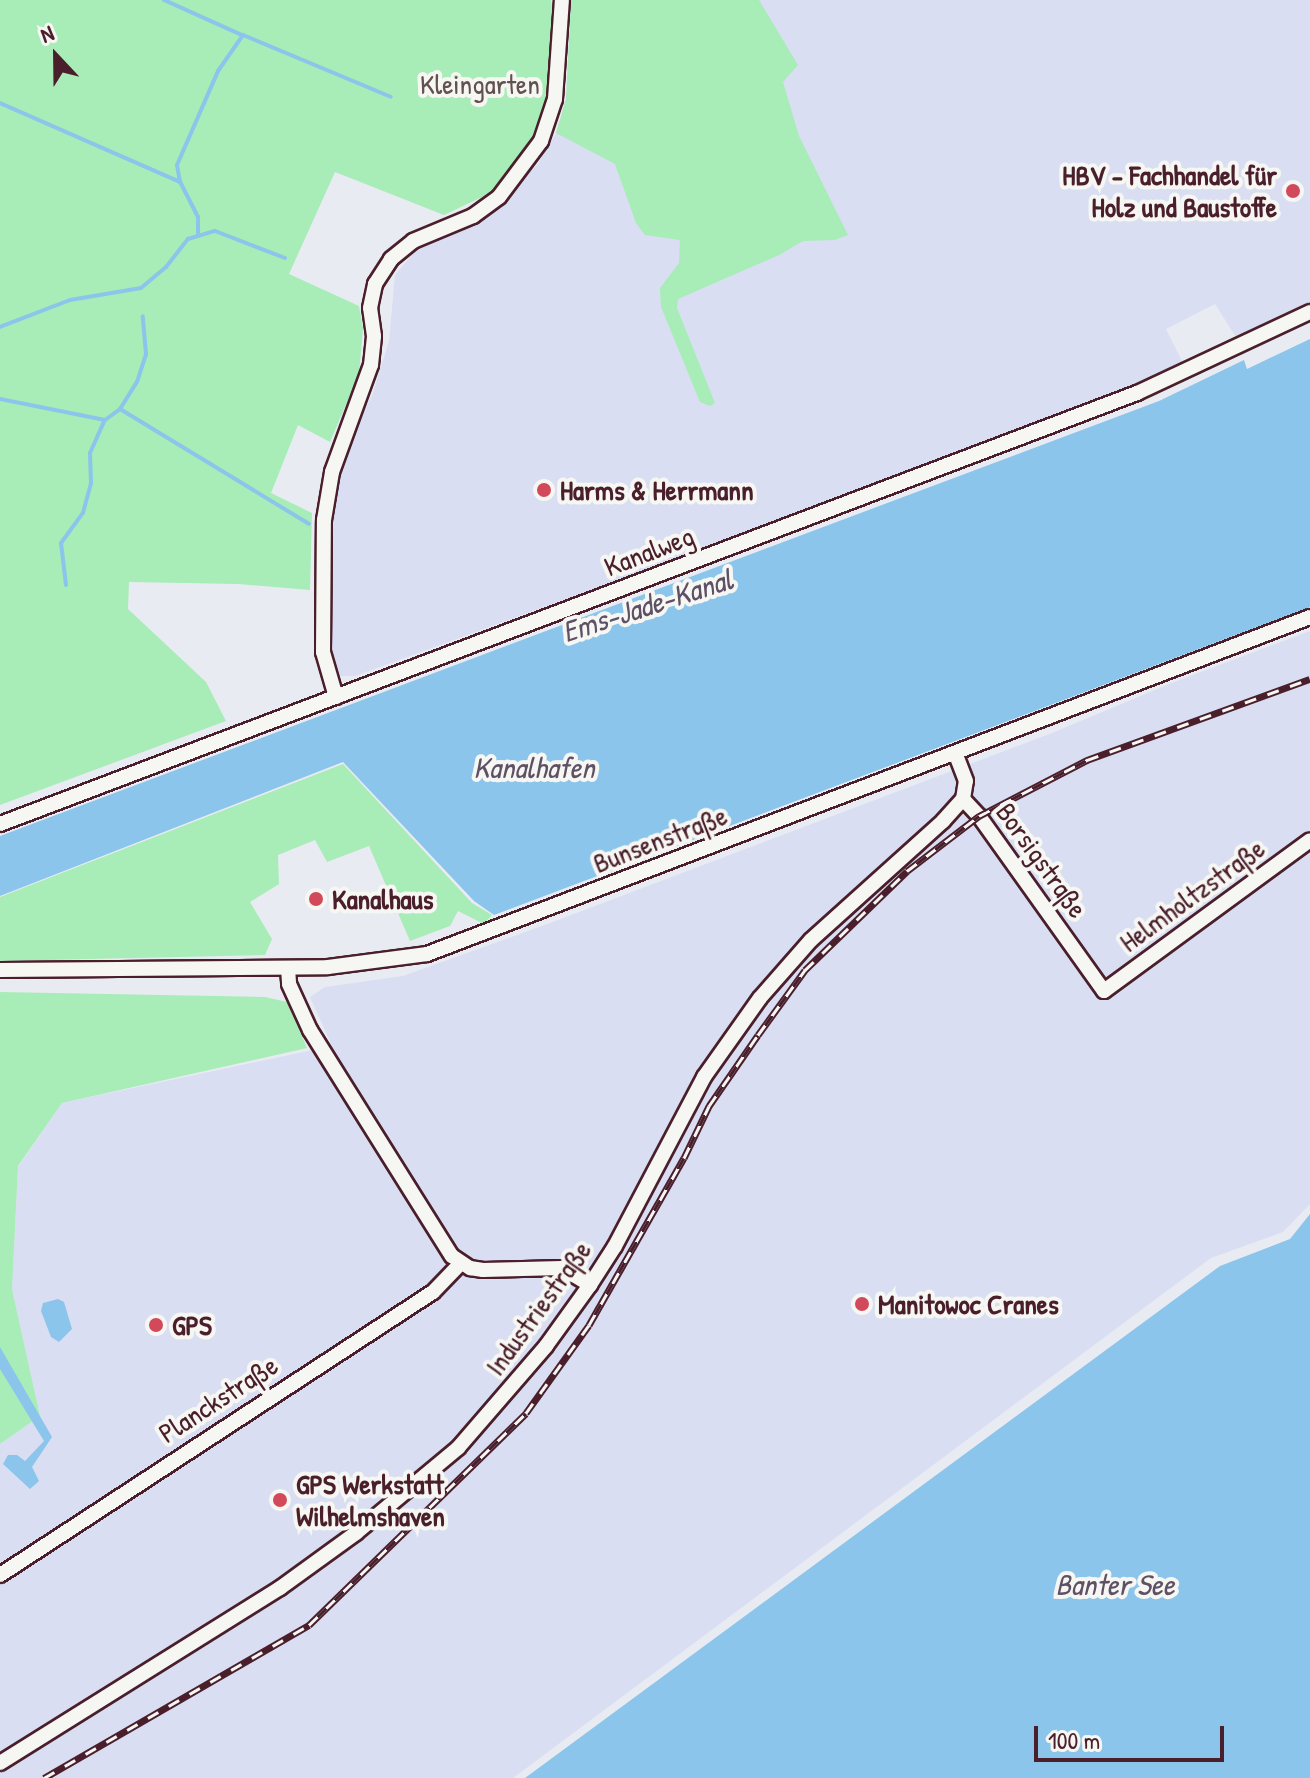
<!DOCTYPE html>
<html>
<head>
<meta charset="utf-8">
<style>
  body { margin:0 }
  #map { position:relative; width:1310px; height:1778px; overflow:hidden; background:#e9ebf2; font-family:"Patrick Hand",sans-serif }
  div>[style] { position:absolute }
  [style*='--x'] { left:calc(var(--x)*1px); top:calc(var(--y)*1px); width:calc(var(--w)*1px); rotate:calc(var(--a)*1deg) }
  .built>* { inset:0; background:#d9def2 }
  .green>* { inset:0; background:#a8ecb7 }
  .water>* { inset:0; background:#8bc5eb }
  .stream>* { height:4px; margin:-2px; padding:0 2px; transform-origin:2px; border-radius:2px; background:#8bc5eb }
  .roads { filter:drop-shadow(2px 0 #4a1f2b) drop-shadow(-2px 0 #4a1f2b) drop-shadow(0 2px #4a1f2b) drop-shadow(0 -2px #4a1f2b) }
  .minor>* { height:14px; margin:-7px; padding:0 7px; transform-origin:7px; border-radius:7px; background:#f6f6f2 }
  .rail>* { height:7px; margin-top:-3.5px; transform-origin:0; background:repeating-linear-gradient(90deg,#f6f6f2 0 12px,#4a1f2b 0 24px); box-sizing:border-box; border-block:2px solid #4a1f2b }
  .dots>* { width:22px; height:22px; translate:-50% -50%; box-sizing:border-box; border:4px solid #f6f6f2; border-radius:50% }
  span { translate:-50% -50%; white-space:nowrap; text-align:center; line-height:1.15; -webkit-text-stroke:8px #f6f6f2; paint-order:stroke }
  .park-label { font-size:28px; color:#62524e }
  .poi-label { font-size:28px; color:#4a1f2b; font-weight:700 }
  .right { translate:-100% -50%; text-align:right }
  .left { translate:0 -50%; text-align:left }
  .street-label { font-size:28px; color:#4a1f2b }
  .water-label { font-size:30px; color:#5e5165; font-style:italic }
  .north { position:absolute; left:16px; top:16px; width:80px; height:80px; -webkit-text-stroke:6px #f6f6f2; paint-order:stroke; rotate:338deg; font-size:22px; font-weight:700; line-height:32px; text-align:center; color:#4a1f2b }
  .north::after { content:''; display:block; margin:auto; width:28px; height:36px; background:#4a1f2b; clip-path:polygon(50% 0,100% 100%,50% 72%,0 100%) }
  .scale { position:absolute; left:1034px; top:1726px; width:190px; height:36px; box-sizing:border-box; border:4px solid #4a1f2b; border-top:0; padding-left:10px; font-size:24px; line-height:28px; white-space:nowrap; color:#4a1f2b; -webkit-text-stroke:6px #f6f6f2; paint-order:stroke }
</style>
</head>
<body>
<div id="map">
  <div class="built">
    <div style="clip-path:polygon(571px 0,1310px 0,1310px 305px,1239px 342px,1215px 304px,1166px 329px,1184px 365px,903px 476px,355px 676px,340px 676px,332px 659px,330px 611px,332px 511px,347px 443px,372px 396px,389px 341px,395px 275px,417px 249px,492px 209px,538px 164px,556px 133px,566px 99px)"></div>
    <div style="clip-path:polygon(1310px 631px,1310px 1204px,1283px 1232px,1211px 1258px,513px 1778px,0 1778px,0 1444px,40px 1416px,12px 1289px,18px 1167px,62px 1103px,332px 1046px,310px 997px,325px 987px,403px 976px,550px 923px,1052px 733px,1169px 684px)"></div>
  </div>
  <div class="green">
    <div style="clip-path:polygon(0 0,551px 0,555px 37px,552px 95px,539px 138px,514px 174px,482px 197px,444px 215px,335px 172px,289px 274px,359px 306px,363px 328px,359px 374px,330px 442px,298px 425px,271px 493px,312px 513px,310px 590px,238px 584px,129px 582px,128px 609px,206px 682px,226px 721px,0 805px)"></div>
    <div style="clip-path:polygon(571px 0,759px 0,798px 65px,783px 82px,799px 136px,848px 235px,835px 240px,803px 241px,779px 255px,678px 299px,677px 308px,715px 403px,710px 406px,700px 402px,661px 307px,660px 288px,679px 263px,680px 240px,645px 235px,636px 223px,615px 164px,556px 133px,566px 99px)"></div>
    <div style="clip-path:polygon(343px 764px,472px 903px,492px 915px,484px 924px,458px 911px,450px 926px,410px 941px,369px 846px,327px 862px,315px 840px,278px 855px,279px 884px,250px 902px,272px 939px,265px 955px,0 961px,0 897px)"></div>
    <div style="clip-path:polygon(0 992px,265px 997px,287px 1002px,307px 1048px,62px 1103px,18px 1166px,12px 1289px,40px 1416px,0 1444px)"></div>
  </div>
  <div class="water">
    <div style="clip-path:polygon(1310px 339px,1310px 607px,494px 915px,474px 901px,343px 762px,0 896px,0 836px,1159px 401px,1244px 360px,1247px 369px)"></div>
    <div style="clip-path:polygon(1310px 1214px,1310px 1778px,525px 1778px,1220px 1266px,1290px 1239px)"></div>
    <div style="clip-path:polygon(58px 1299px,64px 1302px,72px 1329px,59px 1342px,51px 1337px,41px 1311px,43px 1303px)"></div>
    <div style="clip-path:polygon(0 1347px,52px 1437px,32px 1467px,39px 1481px,30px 1489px,3px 1464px,8px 1455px,17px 1455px,25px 1461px,44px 1441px,0 1369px)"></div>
  </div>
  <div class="stream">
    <div style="--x:164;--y:0;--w:85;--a:24.2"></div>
    <div style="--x:0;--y:103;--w:197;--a:23.7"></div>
    <div style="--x:198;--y:236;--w:19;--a:-90"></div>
    <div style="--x:198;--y:217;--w:39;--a:-117"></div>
    <div style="--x:180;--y:182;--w:17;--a:-100"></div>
    <div style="--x:177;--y:165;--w:103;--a:-66.4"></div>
    <div style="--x:218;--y:71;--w:44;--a:-55.2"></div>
    <div style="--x:243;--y:35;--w:160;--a:22.7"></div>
    <div style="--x:0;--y:327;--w:75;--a:-21.1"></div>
    <div style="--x:70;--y:300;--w:72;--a:-9.6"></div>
    <div style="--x:141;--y:288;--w:33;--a:-40"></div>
    <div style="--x:166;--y:267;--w:36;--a:-52"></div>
    <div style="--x:188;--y:239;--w:28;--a:-17"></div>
    <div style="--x:215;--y:231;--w:75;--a:21.1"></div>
    <div style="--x:0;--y:399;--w:107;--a:11.3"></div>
    <div style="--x:105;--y:420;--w:19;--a:-36"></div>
    <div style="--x:120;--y:409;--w:32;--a:-58"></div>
    <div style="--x:137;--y:382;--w:29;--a:-72"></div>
    <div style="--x:146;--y:354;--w:38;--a:-95"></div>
    <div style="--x:120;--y:409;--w:221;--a:31.3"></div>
    <div style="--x:66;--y:585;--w:42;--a:-96.8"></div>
    <div style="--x:61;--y:543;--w:37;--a:-54"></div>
    <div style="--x:83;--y:513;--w:31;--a:-75"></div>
    <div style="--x:91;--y:483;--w:30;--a:-92"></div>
    <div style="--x:90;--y:453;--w:36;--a:-66"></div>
  </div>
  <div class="roads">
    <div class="minor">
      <div style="--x:336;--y:697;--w:47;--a:-106.1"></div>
      <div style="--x:323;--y:652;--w:132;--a:-89.6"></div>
      <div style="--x:324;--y:520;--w:49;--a:-80.5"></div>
      <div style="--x:332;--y:472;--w:114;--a:-70"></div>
      <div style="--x:371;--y:365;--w:29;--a:-84"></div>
      <div style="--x:374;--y:336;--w:28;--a:-98"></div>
      <div style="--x:370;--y:308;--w:25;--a:-78"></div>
      <div style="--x:375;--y:284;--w:30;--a:-57"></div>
      <div style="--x:391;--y:259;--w:28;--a:-39"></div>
      <div style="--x:413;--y:241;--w:65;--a:-22.6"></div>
      <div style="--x:473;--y:216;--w:32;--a:-36"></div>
      <div style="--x:499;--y:197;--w:70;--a:-53.1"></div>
      <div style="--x:541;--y:141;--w:44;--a:-71.6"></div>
      <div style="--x:555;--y:99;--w:99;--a:-86"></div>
      <div style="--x:963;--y:799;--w:23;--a:47"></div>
      <div style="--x:979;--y:816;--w:215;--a:54.5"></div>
      <div style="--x:1104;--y:991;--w:255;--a:-36.2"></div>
      <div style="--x:0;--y:824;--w:1216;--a:-20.76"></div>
      <div style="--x:1137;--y:393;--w:191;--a:-25.1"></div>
      <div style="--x:288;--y:968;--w:16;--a:86"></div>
      <div style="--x:289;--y:984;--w:51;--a:65.5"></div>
      <div style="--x:310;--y:1030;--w:267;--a:57.9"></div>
      <div style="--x:452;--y:1256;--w:22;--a:34"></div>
      <div style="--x:470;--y:1268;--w:13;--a:9"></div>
      <div style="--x:483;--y:1270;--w:79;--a:-1.5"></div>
      <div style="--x:562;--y:1268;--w:33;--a:31"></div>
      <div style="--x:0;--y:970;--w:328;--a:-0.5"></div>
      <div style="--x:328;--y:967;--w:100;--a:-7.5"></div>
      <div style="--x:427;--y:954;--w:945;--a:-20.89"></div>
      <div style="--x:0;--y:1575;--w:517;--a:-33.17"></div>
      <div style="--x:433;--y:1292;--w:39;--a:-46"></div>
      <div style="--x:0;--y:1763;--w:330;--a:-32"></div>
      <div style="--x:280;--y:1588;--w:94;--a:-35.9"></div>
      <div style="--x:356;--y:1533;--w:133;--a:-39.8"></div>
      <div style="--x:458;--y:1448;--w:135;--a:-49.2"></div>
      <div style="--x:546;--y:1346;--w:75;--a:-54.2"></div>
      <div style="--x:590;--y:1285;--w:46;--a:-57.3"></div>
      <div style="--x:615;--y:1246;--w:191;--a:-62.2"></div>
      <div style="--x:704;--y:1077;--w:97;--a:-54.7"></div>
      <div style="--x:760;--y:998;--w:77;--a:-48.7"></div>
      <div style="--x:811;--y:940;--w:178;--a:-42"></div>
      <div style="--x:943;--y:821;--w:30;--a:-48"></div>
      <div style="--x:963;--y:799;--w:18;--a:-81"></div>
      <div style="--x:966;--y:781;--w:30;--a:-111"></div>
    </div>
  </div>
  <div class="rail">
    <div style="--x:44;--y:1778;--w:306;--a:-30"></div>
    <div style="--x:309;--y:1625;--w:303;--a:-44.3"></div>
    <div style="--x:526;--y:1413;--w:108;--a:-54.4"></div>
    <div style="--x:589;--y:1325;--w:192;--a:-60.4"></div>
    <div style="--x:684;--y:1158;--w:58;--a:-64.3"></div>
    <div style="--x:709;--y:1106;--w:86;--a:-55.4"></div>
    <div style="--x:758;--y:1035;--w:80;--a:-54.1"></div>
    <div style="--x:805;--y:970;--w:142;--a:-44.1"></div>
    <div style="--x:907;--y:871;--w:91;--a:-37.4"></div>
    <div style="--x:979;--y:816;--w:122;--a:-27.4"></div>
    <div style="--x:1087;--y:760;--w:237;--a:-20"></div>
  </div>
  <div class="dots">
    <div style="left:1293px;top:191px;background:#d1495b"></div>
    <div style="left:544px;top:490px;background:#d1495b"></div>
    <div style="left:316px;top:899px;background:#d1495b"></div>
    <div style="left:862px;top:1304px;background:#d1495b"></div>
    <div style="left:156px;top:1325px;background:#d1495b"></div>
    <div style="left:280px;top:1500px;background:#d1495b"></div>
  </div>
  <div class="park-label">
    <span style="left:480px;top:84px">Kleingarten</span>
  </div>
  <div class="poi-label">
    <span class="right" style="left:1277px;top:191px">HBV - Fachhandel für<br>Holz und Baustoffe</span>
    <span class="left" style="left:560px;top:490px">Harms &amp; Herrmann</span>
    <span class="left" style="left:332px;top:899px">Kanalhaus</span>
    <span class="left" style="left:878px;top:1304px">Manitowoc Cranes</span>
    <span class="left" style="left:172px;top:1325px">GPS</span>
    <span class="left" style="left:296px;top:1500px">GPS Werkstatt<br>Wilhelmshaven</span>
  </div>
  <div class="street-label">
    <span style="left:649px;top:551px;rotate:-21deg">Kanalweg</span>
    <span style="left:660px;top:839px;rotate:-21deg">Bunsenstraße</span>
    <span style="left:1042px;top:860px;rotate:54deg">Borsigstraße</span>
    <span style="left:1192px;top:895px;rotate:-36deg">Helmholtzstraße</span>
    <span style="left:538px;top:1308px;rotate:-54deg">Industriestraße</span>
    <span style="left:218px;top:1399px;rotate:-33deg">Planckstraße</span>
  </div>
  <div class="water-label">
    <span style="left:647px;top:605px;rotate:-18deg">Ems-Jade-Kanal</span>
    <span style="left:534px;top:767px">Kanalhafen</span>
    <span style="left:1115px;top:1584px">Banter See</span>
  </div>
  <div class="north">N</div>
  <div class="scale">100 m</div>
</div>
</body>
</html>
